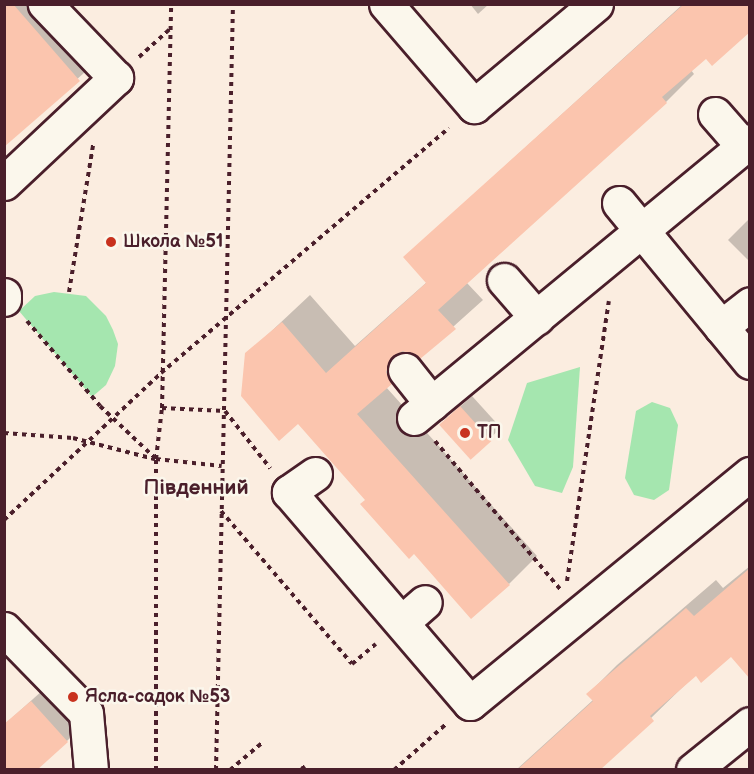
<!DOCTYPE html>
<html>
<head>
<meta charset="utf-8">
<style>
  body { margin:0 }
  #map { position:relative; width:754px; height:774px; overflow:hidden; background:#fbede0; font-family:"Balsamiq Sans",sans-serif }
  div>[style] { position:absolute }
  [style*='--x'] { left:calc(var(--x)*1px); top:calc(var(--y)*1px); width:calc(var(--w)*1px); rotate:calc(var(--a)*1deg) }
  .green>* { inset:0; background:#a5e6af }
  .shadow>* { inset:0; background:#0003 }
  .building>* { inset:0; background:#fbc5ae; transform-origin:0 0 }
  .path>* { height:4px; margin-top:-2px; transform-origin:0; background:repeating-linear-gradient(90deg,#4a1f2b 0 4.5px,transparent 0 9px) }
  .roads { filter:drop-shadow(2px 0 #4a1f2b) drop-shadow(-2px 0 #4a1f2b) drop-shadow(0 2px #4a1f2b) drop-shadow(0 -2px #4a1f2b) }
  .minor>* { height:33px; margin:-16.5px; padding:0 16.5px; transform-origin:16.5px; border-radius:16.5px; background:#fbf7ec }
  .dots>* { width:16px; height:16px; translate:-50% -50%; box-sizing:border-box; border:3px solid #fbf7ec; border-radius:50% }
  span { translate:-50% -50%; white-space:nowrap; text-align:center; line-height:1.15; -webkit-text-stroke:5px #fbf7ec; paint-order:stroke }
  .poi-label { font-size:18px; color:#4a1f2b; font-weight:700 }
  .left { translate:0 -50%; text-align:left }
  .quarter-label { font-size:21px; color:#4a1f2b; font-weight:700 }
  .frame { position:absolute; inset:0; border:6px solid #4a1f2b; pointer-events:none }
</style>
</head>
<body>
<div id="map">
  <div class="green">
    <div style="clip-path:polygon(54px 292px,86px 296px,106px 316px,113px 330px,118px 344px,115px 366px,106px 385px,92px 397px,19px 311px,35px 296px)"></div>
    <div style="clip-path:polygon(580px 367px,573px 467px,562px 493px,535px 486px,508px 440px,527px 383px)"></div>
    <div style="clip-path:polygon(652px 402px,670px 408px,678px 425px,669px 490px,654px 500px,634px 495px,625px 478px,636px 411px)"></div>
  </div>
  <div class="shadow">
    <div style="clip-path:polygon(4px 4px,43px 4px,95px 63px,4px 145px)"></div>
    <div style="clip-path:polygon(470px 4px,489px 4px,478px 14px)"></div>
    <div style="clip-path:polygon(683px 4px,750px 4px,691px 70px,694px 74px,666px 102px,467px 283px,483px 300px,386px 387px,537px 556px,509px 584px,367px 499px,247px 354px,310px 295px,355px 346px,427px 282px,405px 257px)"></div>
    <div style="clip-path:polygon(750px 218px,750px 262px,728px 240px)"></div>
    <div style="clip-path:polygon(472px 396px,501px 428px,470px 457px,453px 413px)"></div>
    <div style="clip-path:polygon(750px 566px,750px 653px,731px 654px,696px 674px,600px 768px,516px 770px,593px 700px,588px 694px,617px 665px,716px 580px,723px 588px)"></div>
    <div style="clip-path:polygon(43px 690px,78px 730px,67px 741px,4px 725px)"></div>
  </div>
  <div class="building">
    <div style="clip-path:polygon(4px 4px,13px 4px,80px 81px,4px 147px)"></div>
    <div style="clip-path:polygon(684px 4px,750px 4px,750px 32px,712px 66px,706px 59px,662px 97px,667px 103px,438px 310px,456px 329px,420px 359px,403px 351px,393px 356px,386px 372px,392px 384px,357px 414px,510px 585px,471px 619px,414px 554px,409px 559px,360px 504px,365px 500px,298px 424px,279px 441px,241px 396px,245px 353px,282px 322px,326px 373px,426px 283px,403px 257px)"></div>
    <div style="left:460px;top:406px;width:47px;height:28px;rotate:48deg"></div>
    <div style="clip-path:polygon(750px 568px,750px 679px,731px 657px,701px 683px,696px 676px,650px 716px,654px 721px,600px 770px,517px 770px,593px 701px,586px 694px,686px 608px,694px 616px)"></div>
    <div style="clip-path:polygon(31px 701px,68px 742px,37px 770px,4px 770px,4px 724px)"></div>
  </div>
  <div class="path">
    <div style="--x:139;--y:57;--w:43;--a:-42.2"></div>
    <div style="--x:69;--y:292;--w:149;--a:-80.7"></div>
    <div style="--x:27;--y:321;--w:112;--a:49.3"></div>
    <div style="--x:100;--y:406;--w:77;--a:43.4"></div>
    <div style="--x:156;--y:459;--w:66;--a:6.1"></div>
    <div style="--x:162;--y:408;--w:63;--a:2.7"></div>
    <div style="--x:225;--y:411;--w:73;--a:51.7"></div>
    <div style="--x:4;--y:433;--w:69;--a:4.1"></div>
    <div style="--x:73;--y:438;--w:84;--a:14.5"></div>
    <div style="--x:435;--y:441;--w:194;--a:49.8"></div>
    <div style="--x:221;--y:511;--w:201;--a:49.4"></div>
    <div style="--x:352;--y:664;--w:31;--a:-40"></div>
    <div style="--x:4;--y:520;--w:215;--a:-43.1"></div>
    <div style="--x:161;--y:373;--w:378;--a:-40.4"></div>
    <div style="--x:567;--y:581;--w:283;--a:-81.5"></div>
    <div style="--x:302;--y:766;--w:5;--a:53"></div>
    <div style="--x:156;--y:770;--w:311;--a:-90"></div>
    <div style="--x:156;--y:459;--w:51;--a:-83.3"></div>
    <div style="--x:162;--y:408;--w:404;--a:-88.7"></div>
    <div style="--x:216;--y:770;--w:766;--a:-88.73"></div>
    <div style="--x:230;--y:770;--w:43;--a:-40.3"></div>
    <div style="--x:394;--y:770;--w:68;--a:-41.4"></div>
  </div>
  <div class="roads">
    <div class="minor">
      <div style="--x:386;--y:4;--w:135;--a:49.2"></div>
      <div style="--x:474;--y:106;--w:159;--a:-39.9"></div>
      <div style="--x:715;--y:114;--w:43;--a:48.8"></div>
      <div style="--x:4;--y:183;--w:154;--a:-43.2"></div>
      <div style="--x:116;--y:78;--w:103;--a:-133.8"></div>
      <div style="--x:619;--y:203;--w:206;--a:50.5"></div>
      <div style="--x:504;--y:280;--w:50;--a:49"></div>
      <div style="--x:4;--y:295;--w:4;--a:90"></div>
      <div style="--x:721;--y:327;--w:37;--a:-38"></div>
      <div style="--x:405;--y:370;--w:43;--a:51.5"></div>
      <div style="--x:414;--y:418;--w:435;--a:-39.5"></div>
      <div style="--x:315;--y:474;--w:32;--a:145"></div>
      <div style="--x:289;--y:492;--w:278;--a:49.4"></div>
      <div style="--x:470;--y:703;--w:362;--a:-39.3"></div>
      <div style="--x:402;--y:622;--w:30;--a:-41"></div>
      <div style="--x:4;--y:629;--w:117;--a:45.7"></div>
      <div style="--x:86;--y:713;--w:57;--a:85"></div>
      <div style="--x:693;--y:770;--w:73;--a:-38.9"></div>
    </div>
  </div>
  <div class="dots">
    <div style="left:111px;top:242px;background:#c8321e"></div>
    <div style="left:465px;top:433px;background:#c8321e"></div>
    <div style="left:73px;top:697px;background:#c8321e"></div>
  </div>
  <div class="poi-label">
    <span class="left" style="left:123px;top:242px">Школа №51</span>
    <span class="left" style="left:477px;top:433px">ТП</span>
    <span class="left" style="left:85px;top:697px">Ясла-садок №53</span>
  </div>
  <div class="quarter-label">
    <span style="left:196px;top:488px">Південний</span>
  </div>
  <div class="frame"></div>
</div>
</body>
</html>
